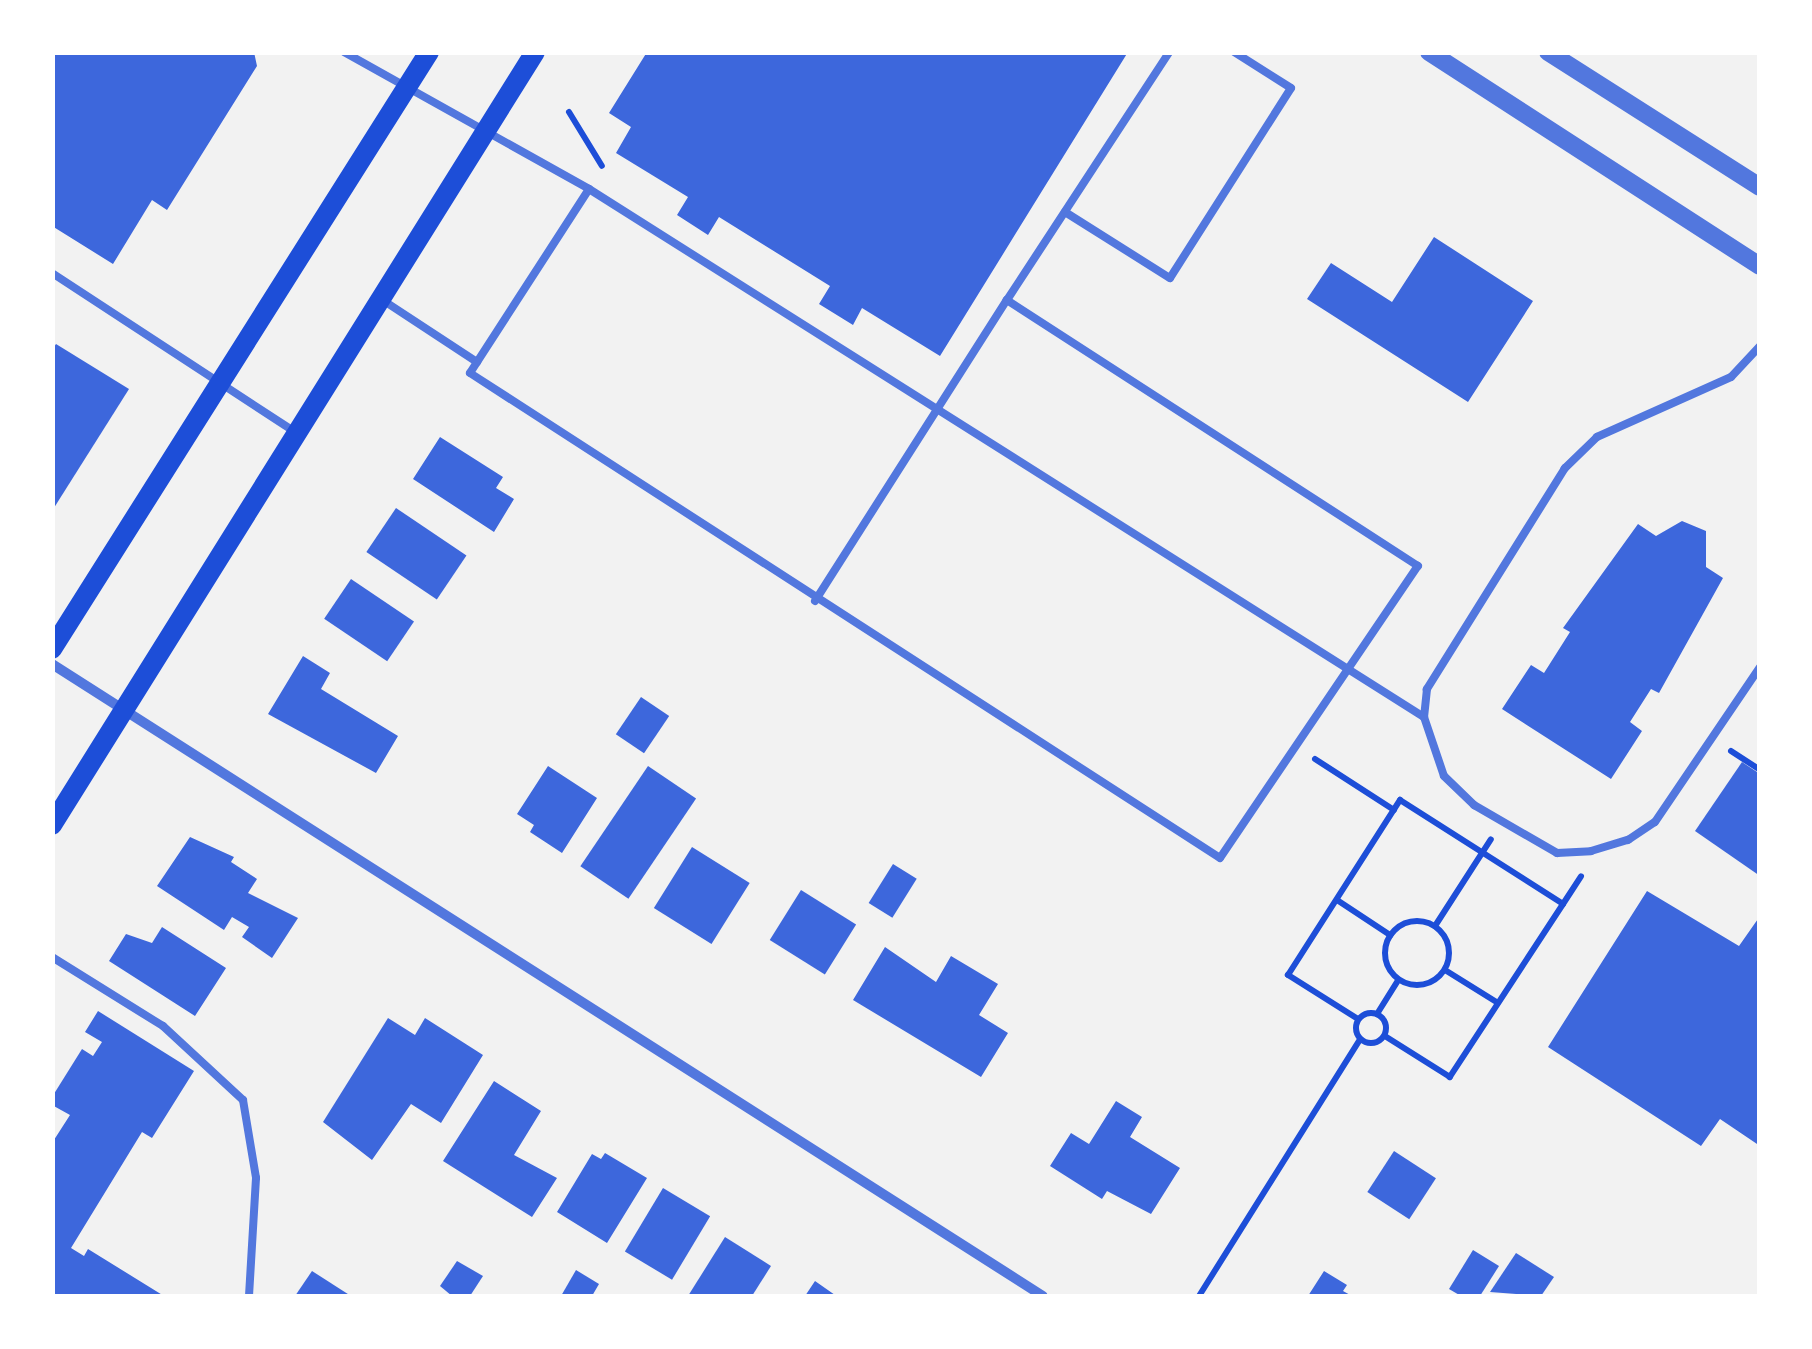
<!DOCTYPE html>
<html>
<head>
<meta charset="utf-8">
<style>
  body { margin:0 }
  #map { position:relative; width:1812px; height:1349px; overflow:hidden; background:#f2f2f2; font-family:"Open Sans",sans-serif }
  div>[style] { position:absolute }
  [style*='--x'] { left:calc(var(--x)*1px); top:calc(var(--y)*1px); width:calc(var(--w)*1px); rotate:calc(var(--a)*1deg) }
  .building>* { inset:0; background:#3d67dc; transform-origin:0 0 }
  .path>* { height:6px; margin:-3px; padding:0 3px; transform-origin:3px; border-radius:3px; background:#1d4ed8 }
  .path>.ring { margin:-3px; padding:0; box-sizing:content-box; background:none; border:6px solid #1d4ed8; border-radius:50% }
  .service>* { height:8px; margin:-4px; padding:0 4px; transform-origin:4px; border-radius:4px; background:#5277de }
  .minor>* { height:10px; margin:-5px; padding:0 5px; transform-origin:5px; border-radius:5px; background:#5277de }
  .tertiary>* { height:18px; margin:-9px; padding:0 9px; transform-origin:9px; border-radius:9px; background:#5277de }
  .secondary>* { height:20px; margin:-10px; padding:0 10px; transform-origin:10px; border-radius:10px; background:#1d4ed8 }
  span { translate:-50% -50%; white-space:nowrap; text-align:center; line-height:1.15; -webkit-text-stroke:10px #fff; paint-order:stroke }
  .frame { position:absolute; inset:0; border:55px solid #fff; pointer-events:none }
</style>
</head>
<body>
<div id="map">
  <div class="building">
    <div style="clip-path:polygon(52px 52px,254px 52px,257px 66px,167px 210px,152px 200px,113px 264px,52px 226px)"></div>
    <div style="clip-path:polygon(647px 52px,1128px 52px,940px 356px,862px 308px,853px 325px,819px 304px,830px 286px,719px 217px,708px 235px,677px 215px,688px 197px,616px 153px,631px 127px,609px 113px)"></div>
    <div style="clip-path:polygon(1434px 237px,1533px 301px,1468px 402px,1307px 299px,1331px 263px,1392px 302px)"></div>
    <div style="clip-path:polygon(56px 344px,129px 389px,52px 511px,52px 350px)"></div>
    <div style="clip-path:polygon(440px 437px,503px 477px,496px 488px,514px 499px,494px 532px,413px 479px)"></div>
    <div style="left:396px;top:508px;width:85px;height:53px;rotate:34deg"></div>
    <div style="clip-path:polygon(1682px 521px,1706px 531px,1706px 567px,1723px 578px,1659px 693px,1651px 689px,1630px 722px,1642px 731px,1611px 779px,1502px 709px,1531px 665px,1544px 673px,1570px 632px,1563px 628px,1638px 524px,1656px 536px)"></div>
    <div style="left:351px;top:579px;width:76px;height:48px;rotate:34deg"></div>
    <div style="clip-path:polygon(303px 656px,330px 673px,321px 689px,398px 736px,376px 773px,268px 714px)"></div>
    <div style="left:641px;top:697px;width:34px;height:45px;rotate:34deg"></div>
    <div style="clip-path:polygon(1742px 762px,1760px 774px,1760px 876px,1695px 831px)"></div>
    <div style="clip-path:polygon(548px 766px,597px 798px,562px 853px,530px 832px,534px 825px,517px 814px)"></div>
    <div style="left:648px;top:766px;width:58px;height:121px;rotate:34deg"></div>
    <div style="clip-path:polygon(190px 837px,234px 857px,231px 862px,257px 879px,248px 893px,298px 918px,272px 958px,242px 937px,249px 927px,232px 917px,224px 930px,157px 886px)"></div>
    <div style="left:692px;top:847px;width:68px;height:72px;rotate:32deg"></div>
    <div style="left:893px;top:864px;width:28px;height:46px;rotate:32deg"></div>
    <div style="left:801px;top:890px;width:65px;height:59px;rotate:32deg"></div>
    <div style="clip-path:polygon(1647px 891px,1739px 946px,1760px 916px,1760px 1146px,1720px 1119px,1701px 1146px,1548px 1047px)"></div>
    <div style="clip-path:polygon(162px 927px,226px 968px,195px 1016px,109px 961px,126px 934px,152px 943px)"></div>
    <div style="clip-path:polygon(885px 947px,936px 982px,951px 956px,998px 984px,979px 1015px,1008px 1033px,981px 1077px,853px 1000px)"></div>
    <div style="clip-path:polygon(98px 1011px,194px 1071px,152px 1138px,142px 1132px,71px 1248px,84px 1256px,88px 1249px,164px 1296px,52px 1296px,52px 1143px,70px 1115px,52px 1105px,52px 1097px,82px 1049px,93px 1056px,102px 1042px,85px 1032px)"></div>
    <div style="clip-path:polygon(388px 1018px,415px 1035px,425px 1018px,483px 1055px,441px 1123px,411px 1104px,372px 1160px,323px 1122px)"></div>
    <div style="clip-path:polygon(494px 1081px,541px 1111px,514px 1155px,557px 1178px,532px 1217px,443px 1161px)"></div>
    <div style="clip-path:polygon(1116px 1101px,1142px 1117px,1130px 1137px,1180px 1168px,1151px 1214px,1107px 1191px,1102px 1199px,1050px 1166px,1071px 1133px,1089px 1144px)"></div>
    <div style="left:1394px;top:1151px;width:50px;height:49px;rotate:33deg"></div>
    <div style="clip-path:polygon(605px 1153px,647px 1178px,607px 1243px,557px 1212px,592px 1154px,601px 1159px)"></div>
    <div style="left:663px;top:1188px;width:55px;height:74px;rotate:31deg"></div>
    <div style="clip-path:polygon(725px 1237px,771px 1266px,752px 1296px,688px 1296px)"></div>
    <div style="clip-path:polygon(1473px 1250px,1499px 1266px,1480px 1296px,1461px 1296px,1449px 1289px)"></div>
    <div style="clip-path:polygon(1516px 1253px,1554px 1277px,1541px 1296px,1490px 1292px)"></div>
    <div style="clip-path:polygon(457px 1261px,483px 1276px,470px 1296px,452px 1296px,440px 1286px)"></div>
    <div style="clip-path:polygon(576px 1270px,599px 1284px,592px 1296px,561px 1296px)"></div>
    <div style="clip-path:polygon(312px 1271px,351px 1296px,295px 1296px)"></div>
    <div style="clip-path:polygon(1324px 1271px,1347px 1285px,1343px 1291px,1352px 1296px,1308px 1296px)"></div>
    <div style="clip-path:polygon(815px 1281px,835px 1295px,847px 1296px,805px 1296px)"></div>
  </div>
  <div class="path">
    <div style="--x:569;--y:112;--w:63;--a:58.6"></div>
    <div style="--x:1731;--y:751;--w:35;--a:33"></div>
    <div style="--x:1315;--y:759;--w:94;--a:32.8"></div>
    <div style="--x:1337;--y:900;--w:64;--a:33.4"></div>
    <div style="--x:1563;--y:904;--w:33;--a:-57"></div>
    <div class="ring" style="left:1385px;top:921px;width:58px;height:58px"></div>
    <div style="--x:1435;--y:926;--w:103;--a:-57.2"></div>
    <div style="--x:1445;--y:970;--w:62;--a:31.9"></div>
    <div class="ring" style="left:1356px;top:1013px;width:24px;height:24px"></div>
    <div style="--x:1377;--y:1014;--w:40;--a:-58"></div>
    <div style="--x:1358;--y:1019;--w:83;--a:-147.8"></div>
    <div style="--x:1288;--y:975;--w:208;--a:-57.4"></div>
    <div style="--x:1400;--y:800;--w:193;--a:32.5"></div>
    <div style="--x:1563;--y:904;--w:207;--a:123.2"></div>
    <div style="--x:1450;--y:1077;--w:77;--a:-147.8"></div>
    <div style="--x:1199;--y:1296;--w:303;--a:-57.9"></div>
  </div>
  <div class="service">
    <div style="--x:344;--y:52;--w:281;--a:29.2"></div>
    <div style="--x:589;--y:189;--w:988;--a:32.31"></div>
    <div style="--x:589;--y:189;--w:219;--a:122.9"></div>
    <div style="--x:470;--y:373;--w:893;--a:32.89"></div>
    <div style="--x:1220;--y:858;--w:353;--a:-55.9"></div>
    <div style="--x:1418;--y:566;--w:490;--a:-147.1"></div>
    <div style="--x:1007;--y:300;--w:296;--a:-56.8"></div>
    <div style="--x:1065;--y:212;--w:124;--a:32.2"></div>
    <div style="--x:1170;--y:278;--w:225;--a:-57.5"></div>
    <div style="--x:1291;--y:88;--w:67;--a:-147.7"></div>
    <div style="--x:52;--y:273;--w:288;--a:33.2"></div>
    <div style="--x:381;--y:299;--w:115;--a:33.3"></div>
    <div style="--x:1760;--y:346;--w:42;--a:133.1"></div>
    <div style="--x:1731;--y:377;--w:147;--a:155.9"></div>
    <div style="--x:1597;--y:437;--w:45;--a:135.9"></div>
    <div style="--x:1565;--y:468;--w:261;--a:122"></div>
    <div style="--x:1427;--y:689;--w:28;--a:96"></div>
    <div style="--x:1424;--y:717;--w:62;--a:71.3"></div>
    <div style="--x:1444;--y:776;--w:42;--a:44"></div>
    <div style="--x:1474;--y:805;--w:96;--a:30"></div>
    <div style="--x:1557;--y:853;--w:34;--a:-3"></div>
    <div style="--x:1591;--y:851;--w:39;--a:-17"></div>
    <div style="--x:1628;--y:840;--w:32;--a:-34"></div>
    <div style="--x:1655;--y:822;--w:187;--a:-55.9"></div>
    <div style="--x:815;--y:601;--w:357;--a:-57.5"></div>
    <div style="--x:52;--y:957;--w:131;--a:31.9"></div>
    <div style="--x:163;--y:1026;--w:109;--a:42.8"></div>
    <div style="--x:243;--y:1100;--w:79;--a:80.5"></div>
    <div style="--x:256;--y:1178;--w:118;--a:93.4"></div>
  </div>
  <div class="minor">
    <div style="--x:52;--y:664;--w:1175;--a:32.53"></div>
  </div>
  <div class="tertiary">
    <div style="--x:1429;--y:52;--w:394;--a:32.9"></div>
    <div style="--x:1548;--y:52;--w:251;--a:32.5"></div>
  </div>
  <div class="secondary">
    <div style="--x:52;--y:649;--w:706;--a:-57.73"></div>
    <div style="--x:52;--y:825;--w:911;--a:-58"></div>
  </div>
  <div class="frame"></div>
</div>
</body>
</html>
